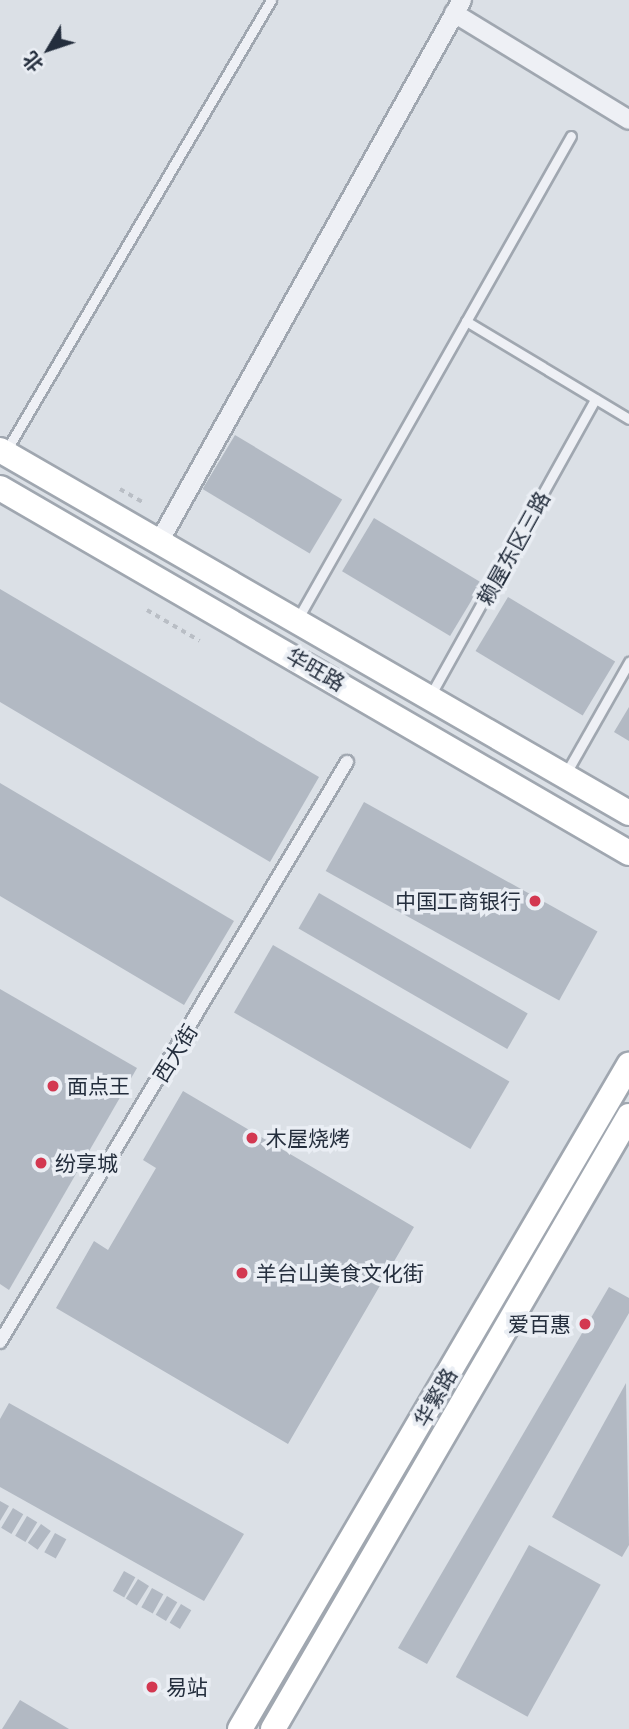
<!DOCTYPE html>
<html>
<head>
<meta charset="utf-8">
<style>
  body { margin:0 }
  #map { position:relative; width:629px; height:1729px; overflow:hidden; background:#dbe0e6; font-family:"Open Sans","Noto Sans SC",sans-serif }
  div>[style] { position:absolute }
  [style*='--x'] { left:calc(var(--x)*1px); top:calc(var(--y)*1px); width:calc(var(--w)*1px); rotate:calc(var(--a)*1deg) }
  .building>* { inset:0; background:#b2b9c3; transform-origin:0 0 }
  .path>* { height:3.5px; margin-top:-1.75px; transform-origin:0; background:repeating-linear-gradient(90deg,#b9bec5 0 5px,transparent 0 10px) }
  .roads { filter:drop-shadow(2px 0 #a0a7b0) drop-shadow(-2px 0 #a0a7b0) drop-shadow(0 2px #a0a7b0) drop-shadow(0 -2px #a0a7b0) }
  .service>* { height:9px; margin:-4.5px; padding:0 4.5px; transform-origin:4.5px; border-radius:4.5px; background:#eef0f5 }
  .pedestrian>* { height:12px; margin:-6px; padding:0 6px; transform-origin:6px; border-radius:6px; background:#eef0f5 }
  .minor>* { height:18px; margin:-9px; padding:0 9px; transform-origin:9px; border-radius:9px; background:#eef0f5 }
  .secondary>* { height:24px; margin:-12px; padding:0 12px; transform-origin:12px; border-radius:12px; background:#fff }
  .dots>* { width:19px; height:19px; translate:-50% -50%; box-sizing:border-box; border:4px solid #eaeef4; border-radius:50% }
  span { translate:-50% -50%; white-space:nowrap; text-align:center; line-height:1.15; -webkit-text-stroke:7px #eaeef4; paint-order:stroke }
  .street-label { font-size:21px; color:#242e3d }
  .poi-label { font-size:21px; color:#242e3d }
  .right { translate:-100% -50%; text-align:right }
  .left { translate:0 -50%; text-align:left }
  .north { position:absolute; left:14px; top:14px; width:70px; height:70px; -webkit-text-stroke:5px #eaeef4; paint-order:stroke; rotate:231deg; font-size:19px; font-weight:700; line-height:28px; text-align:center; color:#242e3d }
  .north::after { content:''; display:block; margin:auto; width:24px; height:32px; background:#242e3d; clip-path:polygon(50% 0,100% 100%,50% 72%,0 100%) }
</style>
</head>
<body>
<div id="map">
  <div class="building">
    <div style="left:235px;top:435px;width:125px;height:63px;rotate:31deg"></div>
    <div style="left:374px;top:518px;width:126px;height:62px;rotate:31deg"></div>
    <div style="clip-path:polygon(0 589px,319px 777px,270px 862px,0 702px)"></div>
    <div style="left:508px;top:597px;width:125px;height:63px;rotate:31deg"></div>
    <div style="clip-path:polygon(629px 707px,629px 741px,614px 732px)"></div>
    <div style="clip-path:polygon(0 783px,234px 921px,184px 1005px,0 896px)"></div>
    <div style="left:364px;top:802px;width:267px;height:79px;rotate:29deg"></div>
    <div style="left:319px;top:893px;width:241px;height:41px;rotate:30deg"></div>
    <div style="left:273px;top:945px;width:273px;height:78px;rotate:30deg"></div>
    <div style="clip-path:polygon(0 989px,137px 1068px,9px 1290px,0 1284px)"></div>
    <div style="clip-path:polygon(183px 1091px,414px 1227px,288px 1444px,56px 1308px,94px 1241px,108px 1250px,156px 1168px,143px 1160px)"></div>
    <div style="clip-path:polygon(609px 1287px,629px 1298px,629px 1313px,427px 1664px,398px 1648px)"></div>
    <div style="clip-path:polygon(626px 1383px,629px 1545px,622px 1557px,552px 1517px)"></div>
    <div style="clip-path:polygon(9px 1403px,244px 1534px,204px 1601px,0 1487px,0 1419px)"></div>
    <div style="clip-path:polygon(0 1501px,9px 1506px,0 1521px)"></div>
    <div style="left:13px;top:1508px;width:12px;height:23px;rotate:31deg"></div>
    <div style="left:27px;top:1516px;width:12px;height:23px;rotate:31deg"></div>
    <div style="left:41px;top:1524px;width:12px;height:23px;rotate:35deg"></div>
    <div style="left:55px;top:1533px;width:13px;height:22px;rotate:29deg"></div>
    <div style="left:529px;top:1545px;width:82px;height:151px;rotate:29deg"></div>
    <div style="left:124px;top:1571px;width:13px;height:23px;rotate:29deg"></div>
    <div style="left:138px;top:1579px;width:13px;height:23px;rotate:32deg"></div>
    <div style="left:152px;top:1588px;width:13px;height:22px;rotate:29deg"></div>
    <div style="left:167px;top:1596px;width:12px;height:22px;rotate:31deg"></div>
    <div style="left:181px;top:1604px;width:12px;height:22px;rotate:31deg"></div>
    <div style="clip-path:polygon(20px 1700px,69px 1729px,2px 1729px)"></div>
  </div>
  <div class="path">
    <div style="--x:120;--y:489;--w:28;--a:30"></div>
    <div style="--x:147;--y:610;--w:61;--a:30.3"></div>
  </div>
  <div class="roads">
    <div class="service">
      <div style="--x:466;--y:321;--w:190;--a:31"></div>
      <div style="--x:6;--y:451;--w:523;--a:-59.56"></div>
      <div style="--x:297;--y:620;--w:556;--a:-60.49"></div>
      <div style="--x:430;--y:696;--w:340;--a:-60.9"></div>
      <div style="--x:566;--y:773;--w:128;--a:-60.4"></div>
    </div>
    <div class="pedestrian">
      <div style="--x:0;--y:1342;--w:676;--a:-59.11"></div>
    </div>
    <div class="minor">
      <div style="--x:454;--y:13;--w:205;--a:31.4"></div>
      <div style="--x:159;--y:542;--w:621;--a:-60.79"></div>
    </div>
    <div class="secondary">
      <div style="--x:0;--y:450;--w:726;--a:29.99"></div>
      <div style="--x:0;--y:488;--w:727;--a:30.13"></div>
      <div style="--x:240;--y:1729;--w:770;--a:-59.64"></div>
      <div style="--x:273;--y:1729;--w:709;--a:-59.85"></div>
    </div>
  </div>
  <div class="dots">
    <div style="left:535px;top:901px;background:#d33851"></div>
    <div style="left:53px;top:1086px;background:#d33851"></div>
    <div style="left:252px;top:1138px;background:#d33851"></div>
    <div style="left:41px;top:1163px;background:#d33851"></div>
    <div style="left:242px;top:1273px;background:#d33851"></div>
    <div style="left:585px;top:1324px;background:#d33851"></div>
    <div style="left:152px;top:1687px;background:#d33851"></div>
  </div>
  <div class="street-label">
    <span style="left:513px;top:548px;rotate:-61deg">赖屋东区三路</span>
    <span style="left:316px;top:669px;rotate:30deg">华旺路</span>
    <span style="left:175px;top:1053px;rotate:-58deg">西大街</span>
    <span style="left:435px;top:1397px;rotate:-60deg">华繁路</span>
  </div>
  <div class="poi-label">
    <span class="right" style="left:521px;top:901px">中国工商银行</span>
    <span class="left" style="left:67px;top:1086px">面点王</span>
    <span class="left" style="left:266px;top:1138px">木屋烧烤</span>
    <span class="left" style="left:55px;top:1163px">纷享城</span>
    <span class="left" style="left:256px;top:1273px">羊台山美食文化街</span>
    <span class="right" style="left:571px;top:1324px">爱百惠</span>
    <span class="left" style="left:166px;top:1687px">易站</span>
  </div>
  <div class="north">北</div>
</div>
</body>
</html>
